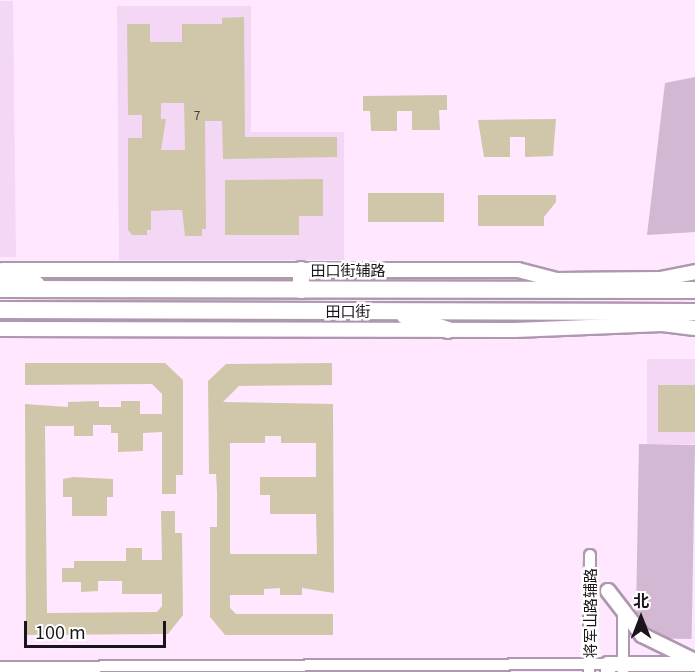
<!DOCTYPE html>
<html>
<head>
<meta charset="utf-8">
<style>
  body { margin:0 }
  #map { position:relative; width:695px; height:672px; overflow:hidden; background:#ffe7ff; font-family:Georgia,"Noto Sans SC",serif }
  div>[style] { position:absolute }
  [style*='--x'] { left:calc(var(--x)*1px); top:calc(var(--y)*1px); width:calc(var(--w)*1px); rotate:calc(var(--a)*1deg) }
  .built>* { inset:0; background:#f4d7f4; transform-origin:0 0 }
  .green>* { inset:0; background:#d2b8d3; transform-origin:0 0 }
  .building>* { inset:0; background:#d0c7aa; transform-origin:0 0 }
  .roads { filter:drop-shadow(2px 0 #ae98ae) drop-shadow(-2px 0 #ae98ae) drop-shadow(0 2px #ae98ae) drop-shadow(0 -2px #ae98ae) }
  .minor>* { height:10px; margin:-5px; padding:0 5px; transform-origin:5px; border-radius:5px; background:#fff }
  .tertiary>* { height:14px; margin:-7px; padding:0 7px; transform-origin:7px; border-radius:7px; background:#fff }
  .primary>* { height:16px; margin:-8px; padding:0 8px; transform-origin:8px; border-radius:8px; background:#fff }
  span { translate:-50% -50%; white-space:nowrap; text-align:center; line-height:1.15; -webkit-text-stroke:5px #fff; paint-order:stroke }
  .number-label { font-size:12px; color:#494140 }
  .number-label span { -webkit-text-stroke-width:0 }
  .street-label { font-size:15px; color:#1c141c }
  .north { position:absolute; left:611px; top:588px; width:60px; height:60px; -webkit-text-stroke:4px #fff; paint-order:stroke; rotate:0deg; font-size:16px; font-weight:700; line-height:24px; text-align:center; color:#1c141c }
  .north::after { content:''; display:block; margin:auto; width:21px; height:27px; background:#1c141c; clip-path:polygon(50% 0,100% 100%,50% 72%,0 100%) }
  .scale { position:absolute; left:24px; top:621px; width:142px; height:27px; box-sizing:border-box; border:3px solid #1c141c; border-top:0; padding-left:8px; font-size:18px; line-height:21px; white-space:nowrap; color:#1c141c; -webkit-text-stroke:4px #fff; paint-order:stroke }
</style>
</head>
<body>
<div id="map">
  <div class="built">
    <div style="clip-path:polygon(0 1px,13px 1px,16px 257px,0 257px)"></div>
    <div style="clip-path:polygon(117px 6px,251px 6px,251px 132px,344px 132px,344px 260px,119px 260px)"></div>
    <div style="left:647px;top:359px;width:48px;height:85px"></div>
  </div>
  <div class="green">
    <div style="clip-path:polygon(695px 77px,695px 232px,647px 235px,665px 83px)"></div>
    <div style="left:639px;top:444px;width:56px;height:194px;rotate:1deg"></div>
  </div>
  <div class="building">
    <div style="clip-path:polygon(evenodd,244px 17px,245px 137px,337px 137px,337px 157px,223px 159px,222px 121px,205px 121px,206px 229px,202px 229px,202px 236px,185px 236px,182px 210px,173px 210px,151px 211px,151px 230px,147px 230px,147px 235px,132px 235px,128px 230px,128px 138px,142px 138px,142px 115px,128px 115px,127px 24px,150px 24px,150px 42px,182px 42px,182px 24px,222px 24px,222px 18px,244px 17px,161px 103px,184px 103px,185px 150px,161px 150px,166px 119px,161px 119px,161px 103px)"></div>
    <div style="clip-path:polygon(447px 95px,447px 110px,439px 110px,440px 130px,412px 130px,412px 111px,397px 111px,397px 131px,371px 131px,370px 111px,363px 111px,363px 96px)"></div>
    <div style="clip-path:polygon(556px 119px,553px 156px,525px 157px,525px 137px,510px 137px,510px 157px,484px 157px,478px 120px)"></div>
    <div style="clip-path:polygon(323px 179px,323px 216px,299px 216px,299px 235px,225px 235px,225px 180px)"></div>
    <div style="left:368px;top:193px;width:76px;height:29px"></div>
    <div style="clip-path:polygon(478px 195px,556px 195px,556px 202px,544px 217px,544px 226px,478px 226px)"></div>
    <div style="clip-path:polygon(25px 363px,165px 363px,183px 380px,183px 475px,176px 475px,176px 494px,162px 494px,162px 432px,143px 433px,143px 451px,118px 452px,118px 433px,111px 433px,111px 425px,93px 425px,93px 436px,74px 436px,74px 426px,45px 426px,47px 613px,157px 612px,162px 606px,162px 594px,122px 594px,122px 581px,98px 581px,98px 591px,81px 592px,81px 582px,62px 582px,62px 568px,74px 568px,74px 561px,126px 561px,126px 548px,142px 548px,142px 560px,162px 560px,161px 511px,175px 511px,175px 533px,182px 533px,183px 615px,168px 634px,26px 635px,25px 404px,68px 407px,68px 402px,99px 401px,99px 407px,121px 407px,121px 401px,140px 401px,140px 414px,162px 414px,162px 394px,152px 384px,25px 385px)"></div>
    <div style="clip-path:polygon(evenodd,332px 363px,332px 385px,239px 386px,223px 402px,333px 404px,334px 593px,302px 588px,302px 595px,280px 595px,280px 588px,264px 589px,264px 595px,230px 595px,230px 608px,236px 614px,333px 614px,333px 635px,225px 635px,210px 617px,210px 527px,217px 527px,217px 493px,216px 474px,209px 474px,208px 381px,226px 364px,332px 363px,265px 436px,281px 436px,281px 443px,316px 443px,316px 477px,260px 477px,260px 495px,270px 495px,270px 514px,316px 514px,317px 554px,230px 554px,230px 443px,265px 443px,265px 436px)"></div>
    <div style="left:658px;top:385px;width:37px;height:47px"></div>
    <div style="clip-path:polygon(73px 477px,113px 479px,113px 497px,107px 497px,107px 516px,72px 516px,72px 497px,63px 497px,63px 479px)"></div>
  </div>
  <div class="roads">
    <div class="minor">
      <div style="--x:0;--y:667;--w:608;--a:-0.28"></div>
      <div style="--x:589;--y:672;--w:117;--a:-89.5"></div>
      <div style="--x:623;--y:672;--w:58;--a:-90"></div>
    </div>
    <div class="tertiary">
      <div style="--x:2;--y:270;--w:516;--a:0"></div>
      <div style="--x:518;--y:270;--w:40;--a:14.4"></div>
      <div style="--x:557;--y:280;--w:103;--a:-0.6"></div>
      <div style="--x:660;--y:279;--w:36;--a:-11"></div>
      <div style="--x:0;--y:329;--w:515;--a:0.11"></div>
      <div style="--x:515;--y:330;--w:147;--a:-2.3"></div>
      <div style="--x:662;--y:324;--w:33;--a:7"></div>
      <div style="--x:608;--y:591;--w:56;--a:52.3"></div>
      <div style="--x:642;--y:635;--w:59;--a:26.1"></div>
      <div style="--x:608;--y:672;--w:8;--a:-90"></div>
      <div style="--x:608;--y:664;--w:87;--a:0"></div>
    </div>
    <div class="primary">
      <div style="--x:301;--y:270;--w:20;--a:90"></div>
      <div style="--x:0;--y:273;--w:38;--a:17"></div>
      <div style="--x:0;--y:289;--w:695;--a:0.08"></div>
      <div style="--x:0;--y:310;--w:695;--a:0.16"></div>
      <div style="--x:405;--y:316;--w:45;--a:18"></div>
    </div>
  </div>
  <div class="number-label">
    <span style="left:197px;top:115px">7</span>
  </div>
  <div class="street-label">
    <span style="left:348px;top:270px">田口街辅路</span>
    <span style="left:348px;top:311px">田口街</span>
    <span style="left:590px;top:613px;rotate:-90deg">将军山路辅路</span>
  </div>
  <div class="north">北</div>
  <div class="scale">100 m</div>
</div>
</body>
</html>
